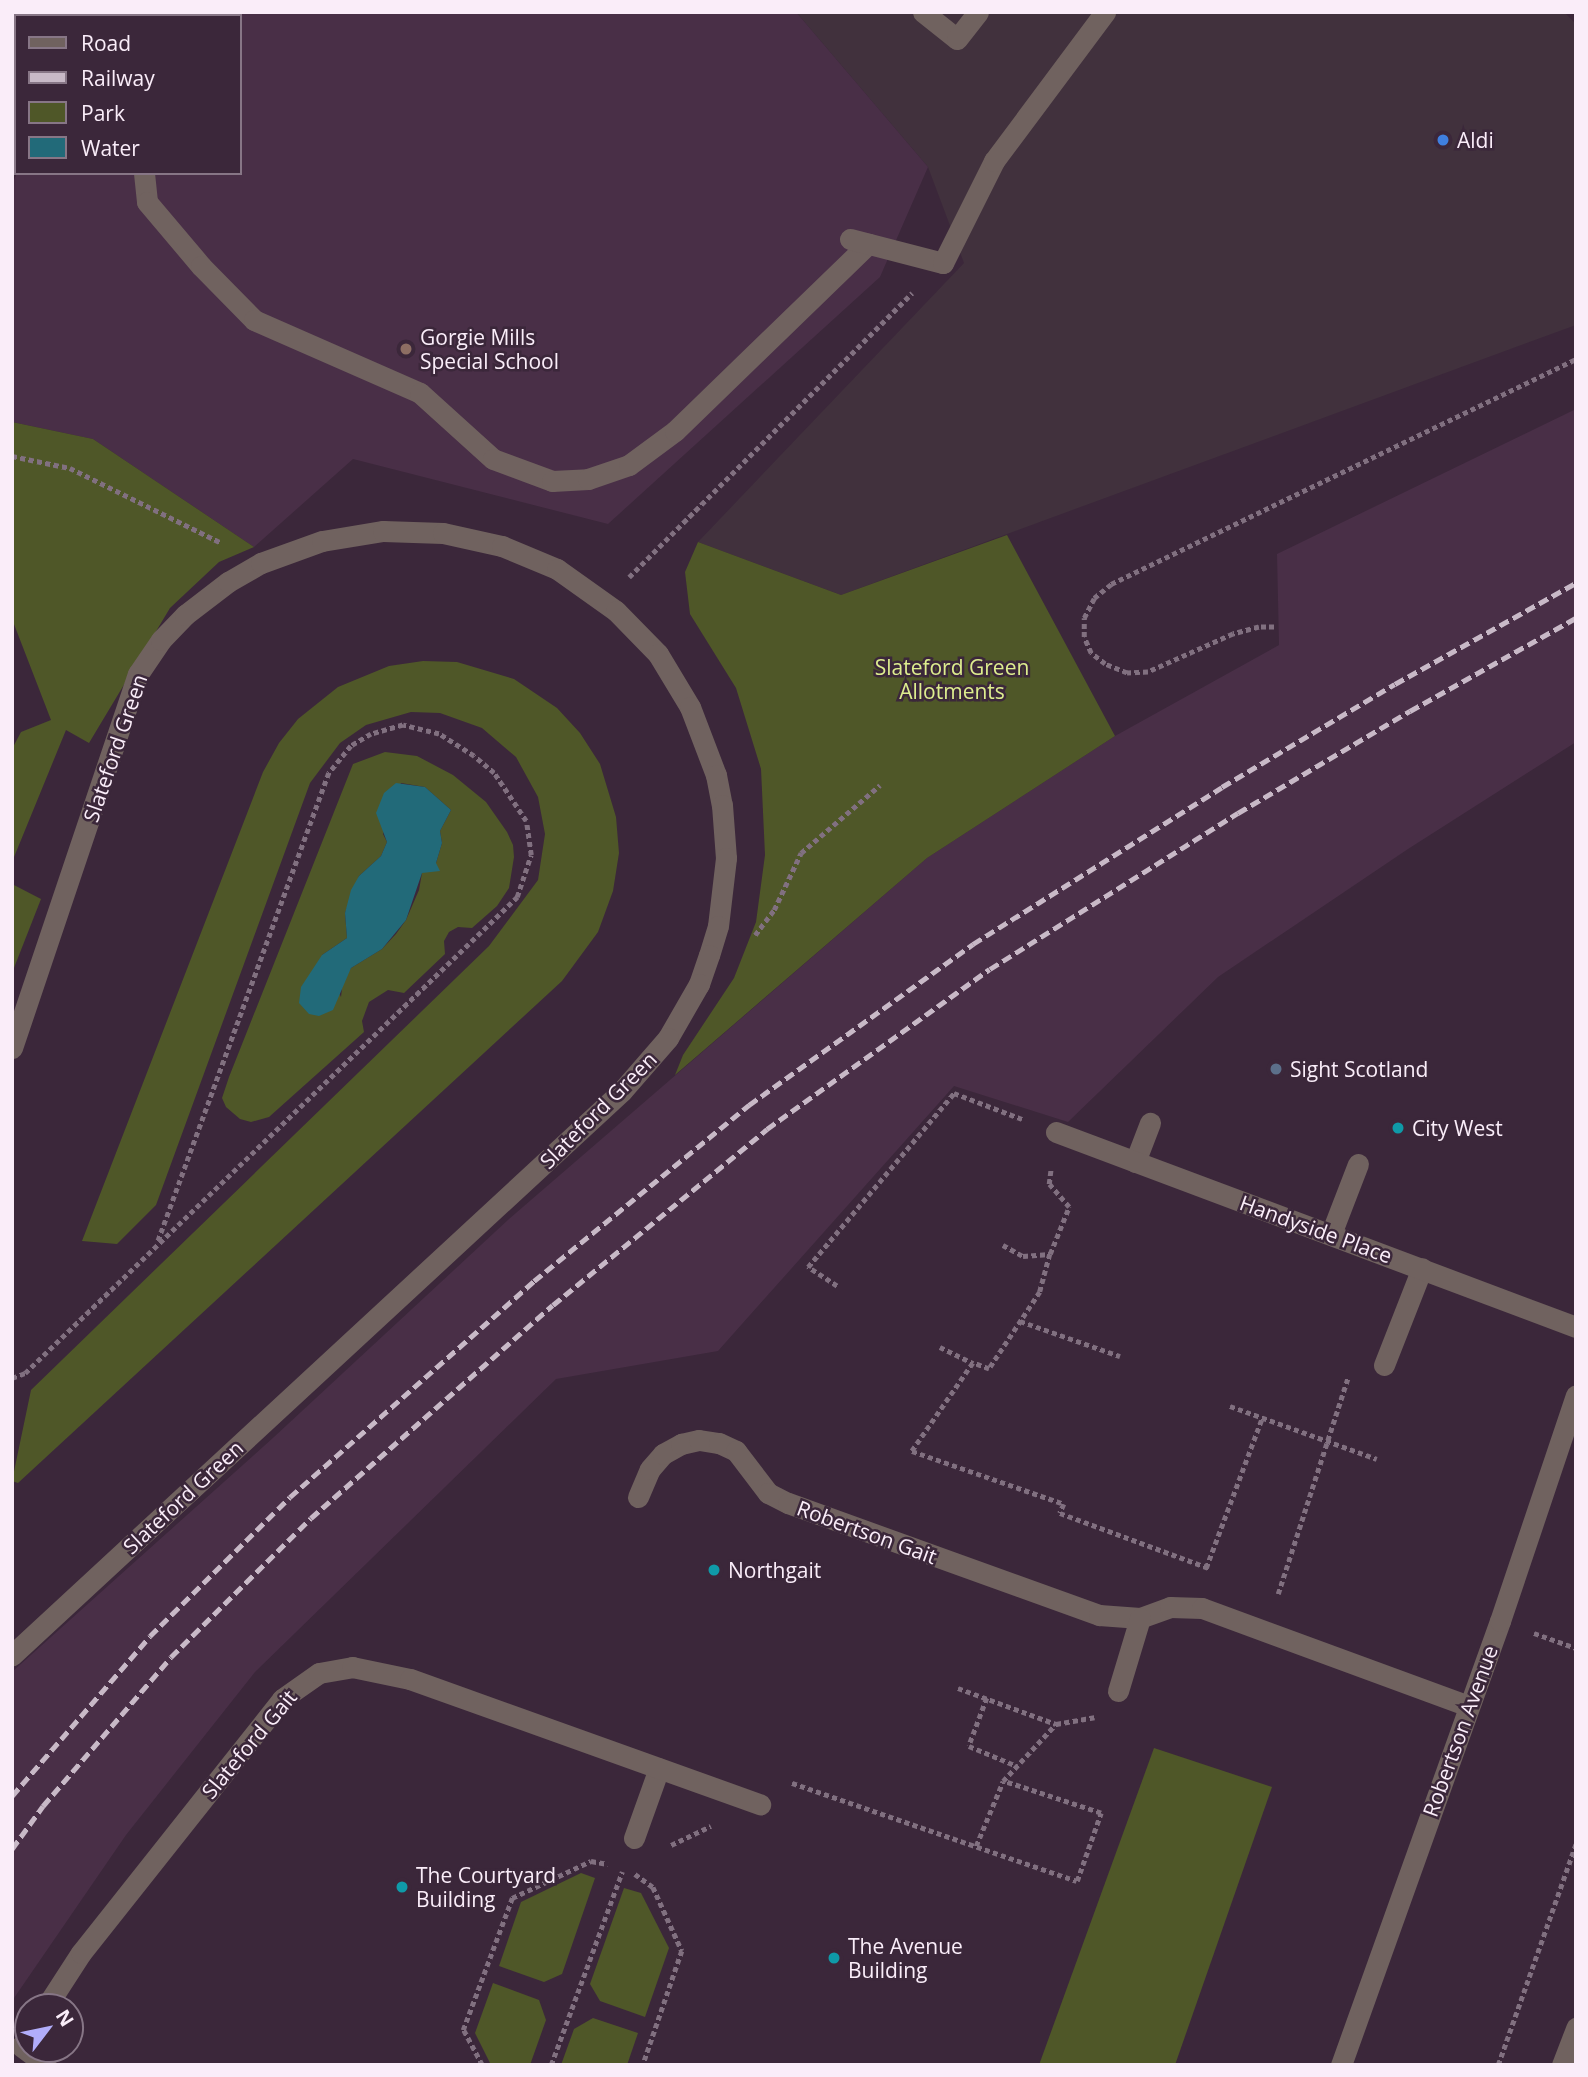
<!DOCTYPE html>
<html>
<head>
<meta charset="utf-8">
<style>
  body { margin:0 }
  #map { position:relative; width:1588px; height:2077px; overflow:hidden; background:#3b273a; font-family:"Open Sans",sans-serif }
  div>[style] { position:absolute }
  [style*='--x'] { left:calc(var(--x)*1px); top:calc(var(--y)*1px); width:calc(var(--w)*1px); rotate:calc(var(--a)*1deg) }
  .commercial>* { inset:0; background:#41313d }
  .built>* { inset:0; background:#492f47 }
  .green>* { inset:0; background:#4f5728 }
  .water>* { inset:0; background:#226a79 }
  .path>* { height:4.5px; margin-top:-2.25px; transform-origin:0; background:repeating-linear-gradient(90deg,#817080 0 5px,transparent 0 8.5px) }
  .lane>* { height:21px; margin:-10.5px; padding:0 10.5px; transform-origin:10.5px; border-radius:10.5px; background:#70625f }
  .street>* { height:21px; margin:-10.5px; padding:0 10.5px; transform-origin:10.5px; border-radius:10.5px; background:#70625f }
  .rail>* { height:5px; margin-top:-2.5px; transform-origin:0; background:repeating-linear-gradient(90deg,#c8b9c7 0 10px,transparent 0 15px) }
  .dots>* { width:19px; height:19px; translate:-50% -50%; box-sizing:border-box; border:4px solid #3b273a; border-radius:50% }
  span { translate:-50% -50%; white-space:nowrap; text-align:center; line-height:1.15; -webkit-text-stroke:5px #3b273a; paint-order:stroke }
  .poi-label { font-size:21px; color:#faedf9 }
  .left { translate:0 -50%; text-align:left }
  .park-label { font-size:21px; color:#dded8e }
  .street-label { font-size:21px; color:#faedf9 }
  .frame { position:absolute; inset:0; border:14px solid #faedf9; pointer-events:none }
  .legend { position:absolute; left:14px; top:14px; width:228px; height:161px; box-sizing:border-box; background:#3b273a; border:2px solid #877686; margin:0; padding:9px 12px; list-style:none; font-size:21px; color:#faedf9 }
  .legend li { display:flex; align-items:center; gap:14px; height:35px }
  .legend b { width:35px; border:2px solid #877686 }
  .north { position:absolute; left:14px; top:1993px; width:70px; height:70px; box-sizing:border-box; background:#3b273a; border:2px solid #877686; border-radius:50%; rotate:58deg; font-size:19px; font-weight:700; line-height:28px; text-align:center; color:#faedf9 }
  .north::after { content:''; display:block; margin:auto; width:24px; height:32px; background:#b1adfa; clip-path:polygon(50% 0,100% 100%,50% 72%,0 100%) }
</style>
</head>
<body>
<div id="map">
  <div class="commercial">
    <div style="clip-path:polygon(796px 12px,1564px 12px,1576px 24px,1576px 325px,841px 595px,698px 542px,964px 263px,928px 167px)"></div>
  </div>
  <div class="built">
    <div style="clip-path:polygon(74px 12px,796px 12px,928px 167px,880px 277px,608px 524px,353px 459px,254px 547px,93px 439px,12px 422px,12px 184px,17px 173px,240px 173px,240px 16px,72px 16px)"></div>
    <div style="clip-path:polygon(1576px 409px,1576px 742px,1408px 849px,1218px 977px,1068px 1122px,954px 1086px,718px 1351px,556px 1379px,255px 1672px,126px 1835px,12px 2001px,12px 1672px,274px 1437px,509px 1219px,927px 858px,1115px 736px,1279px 645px,1277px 554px)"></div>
  </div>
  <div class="green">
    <div style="clip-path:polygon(12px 422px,93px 439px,254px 547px,219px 562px,170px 608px,89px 743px,66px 730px,12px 862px,12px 749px,21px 732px,51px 720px,12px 619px)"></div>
    <div style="clip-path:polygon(1007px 535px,1115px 736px,927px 858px,675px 1075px,683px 1055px,734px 978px,756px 922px,765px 855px,761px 769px,736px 688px,690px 614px,685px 572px,698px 542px,841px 595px)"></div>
    <div style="clip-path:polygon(423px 661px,457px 662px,514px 679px,557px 708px,580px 733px,600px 764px,616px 817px,619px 853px,613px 891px,598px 932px,562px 981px,18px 1483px,12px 1481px,31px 1390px,489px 946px,538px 880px,545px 834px,538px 797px,516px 757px,482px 728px,440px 713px,411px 712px,366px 725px,340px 743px,310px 783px,156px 1205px,117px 1244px,82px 1241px,263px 772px,279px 743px,298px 719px,338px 687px,389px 666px)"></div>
    <div style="clip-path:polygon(evenodd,385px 752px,417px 756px,453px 775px,486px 802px,507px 832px,513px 845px,514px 857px,509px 888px,497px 906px,472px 928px,458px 927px,449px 932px,444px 941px,445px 954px,404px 993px,388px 990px,369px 1002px,362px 1021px,364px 1032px,269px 1117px,251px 1122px,240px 1119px,226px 1107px,222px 1098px,229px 1077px,353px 764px,385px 752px,401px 783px,425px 787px,451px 810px,440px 831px,442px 843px,436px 863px,422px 873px,419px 890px,406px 920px,396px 934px,382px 949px,351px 968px,343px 980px,341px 997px,322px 955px,347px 938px,345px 913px,359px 876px,381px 856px,387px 842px,383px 834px,401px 783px)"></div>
    <div style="clip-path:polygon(12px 884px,41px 899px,12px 973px)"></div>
    <div style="clip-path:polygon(1154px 1748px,1272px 1787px,1175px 2065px,1039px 2065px)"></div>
    <div style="clip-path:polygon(581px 1873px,595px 1878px,562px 1974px,544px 1982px,499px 1966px,521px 1902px)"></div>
    <div style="clip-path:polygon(624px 1888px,641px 1893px,669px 1948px,645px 2017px,600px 2001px,590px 1984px)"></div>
    <div style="clip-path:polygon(493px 1983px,539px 2000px,546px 2020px,530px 2065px,491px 2065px,475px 2033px)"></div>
    <div style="clip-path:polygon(593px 2018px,638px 2033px,627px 2065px,561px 2065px,574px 2029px)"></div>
  </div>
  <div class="water">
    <div style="clip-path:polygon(396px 783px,425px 787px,451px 810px,440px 831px,442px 843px,436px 863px,440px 871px,422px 873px,406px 920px,382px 949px,351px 968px,333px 1010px,319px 1016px,309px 1014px,299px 1003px,301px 987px,322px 955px,347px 938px,345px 913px,351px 890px,359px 876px,381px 856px,387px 842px,376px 813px,384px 793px)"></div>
  </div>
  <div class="path">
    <div style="--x:12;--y:456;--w:59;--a:11.7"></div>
    <div style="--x:70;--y:468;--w:167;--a:26.3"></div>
    <div style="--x:629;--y:577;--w:401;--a:-45.1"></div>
    <div style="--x:1274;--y:627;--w:15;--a:180"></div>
    <div style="--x:1259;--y:627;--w:27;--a:165"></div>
    <div style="--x:1233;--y:634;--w:93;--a:155.9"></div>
    <div style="--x:1148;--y:672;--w:21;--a:177"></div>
    <div style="--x:1127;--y:673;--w:24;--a:-158"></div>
    <div style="--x:1105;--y:664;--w:18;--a:-142"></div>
    <div style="--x:1091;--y:653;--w:17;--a:-114"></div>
    <div style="--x:1084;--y:637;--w:19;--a:-90"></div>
    <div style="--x:1084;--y:618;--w:22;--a:-63"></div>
    <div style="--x:1094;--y:598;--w:22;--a:-39"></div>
    <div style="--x:1111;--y:584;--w:517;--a:-25.82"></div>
    <div style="--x:755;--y:935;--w:31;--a:-53"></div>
    <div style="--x:774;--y:910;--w:63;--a:-64.7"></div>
    <div style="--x:801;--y:853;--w:104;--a:-40.7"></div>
    <div style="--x:1003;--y:1245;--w:23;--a:29"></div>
    <div style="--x:1023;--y:1256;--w:27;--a:-4"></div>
    <div style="--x:1050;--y:1254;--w:39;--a:105"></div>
    <div style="--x:1040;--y:1292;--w:92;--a:123.5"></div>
    <div style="--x:989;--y:1369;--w:17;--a:-159"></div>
    <div style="--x:973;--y:1363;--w:107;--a:124.7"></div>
    <div style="--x:912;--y:1451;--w:161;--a:19.2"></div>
    <div style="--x:1064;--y:1504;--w:10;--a:114"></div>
    <div style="--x:1060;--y:1513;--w:159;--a:20.3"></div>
    <div style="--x:1050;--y:1254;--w:51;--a:-68"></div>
    <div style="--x:1069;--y:1207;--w:30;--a:-131"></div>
    <div style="--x:1049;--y:1184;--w:16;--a:-83"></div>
    <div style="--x:837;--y:1286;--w:35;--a:-147"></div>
    <div style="--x:808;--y:1267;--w:227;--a:-50"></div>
    <div style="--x:954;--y:1093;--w:73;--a:20.9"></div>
    <div style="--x:1020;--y:1321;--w:106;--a:19.3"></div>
    <div style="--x:940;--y:1347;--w:37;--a:26"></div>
    <div style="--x:12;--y:1378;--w:14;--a:-21"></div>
    <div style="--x:25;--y:1373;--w:685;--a:-44.05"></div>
    <div style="--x:517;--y:897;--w:44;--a:-71.6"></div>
    <div style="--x:531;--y:855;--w:34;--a:-98"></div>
    <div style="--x:526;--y:821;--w:58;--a:-123.7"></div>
    <div style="--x:494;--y:773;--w:26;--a:-140"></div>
    <div style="--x:474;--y:756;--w:41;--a:-147.8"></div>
    <div style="--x:439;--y:734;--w:37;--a:-166"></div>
    <div style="--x:403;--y:725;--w:33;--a:164"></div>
    <div style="--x:371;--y:734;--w:23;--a:149"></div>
    <div style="--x:351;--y:746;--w:35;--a:129"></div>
    <div style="--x:329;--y:773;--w:501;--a:110.06"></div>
    <div style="--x:1230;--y:1406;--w:156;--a:19.8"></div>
    <div style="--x:1206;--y:1568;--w:160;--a:-69.5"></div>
    <div style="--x:1278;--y:1594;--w:228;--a:-72.1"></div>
    <div style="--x:1534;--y:1633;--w:45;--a:19.7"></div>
    <div style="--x:958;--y:1688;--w:104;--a:20.2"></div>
    <div style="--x:987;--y:1698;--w:51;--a:110.6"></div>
    <div style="--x:969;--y:1746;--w:52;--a:22.6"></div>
    <div style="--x:792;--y:1783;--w:301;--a:19"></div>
    <div style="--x:1077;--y:1881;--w:72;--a:-70.6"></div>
    <div style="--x:1101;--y:1813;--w:103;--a:-161.9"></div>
    <div style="--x:1003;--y:1781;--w:78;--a:-47.1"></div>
    <div style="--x:1056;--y:1724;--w:39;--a:-10"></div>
    <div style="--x:671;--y:1845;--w:44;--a:-25.4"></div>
    <div style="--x:976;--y:1846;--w:70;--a:-67.4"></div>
    <div style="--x:635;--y:1874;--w:22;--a:36"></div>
    <div style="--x:653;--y:1887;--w:70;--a:65.6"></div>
    <div style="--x:682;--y:1951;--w:120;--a:108.9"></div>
    <div style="--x:482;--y:2065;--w:40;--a:-118"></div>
    <div style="--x:463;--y:2030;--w:141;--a:-69.6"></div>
    <div style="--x:512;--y:1898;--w:87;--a:-25.1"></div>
    <div style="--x:591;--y:1861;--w:17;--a:10"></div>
    <div style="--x:551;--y:2065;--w:206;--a:-69.8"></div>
    <div style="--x:1498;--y:2065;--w:234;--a:-70.6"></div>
  </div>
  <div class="lane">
    <div style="--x:42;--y:12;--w:4;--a:63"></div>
    <div style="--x:923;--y:12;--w:43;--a:38.5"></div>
    <div style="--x:957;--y:39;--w:34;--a:-52"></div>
    <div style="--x:191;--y:16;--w:4;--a:-63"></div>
    <div style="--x:12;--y:137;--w:8;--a:-60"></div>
    <div style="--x:144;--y:173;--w:29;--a:84"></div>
    <div style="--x:147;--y:202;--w:84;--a:49.8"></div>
    <div style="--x:201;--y:266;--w:76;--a:45.5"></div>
    <div style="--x:254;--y:320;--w:181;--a:23.7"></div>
    <div style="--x:420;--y:393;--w:98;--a:42.1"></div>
    <div style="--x:493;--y:459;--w:63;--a:20.4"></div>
    <div style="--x:552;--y:481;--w:36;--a:-3"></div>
    <div style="--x:588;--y:479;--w:43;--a:-18.9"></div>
    <div style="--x:629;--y:465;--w:57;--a:-36.5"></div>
    <div style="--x:675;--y:431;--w:269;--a:-44.1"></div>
    <div style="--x:850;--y:239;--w:96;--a:14.5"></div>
    <div style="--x:1135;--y:1162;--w:42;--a:-69"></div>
    <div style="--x:1331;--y:1234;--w:75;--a:-68.9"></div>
    <div style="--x:1384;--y:1365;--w:104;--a:-68.6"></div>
  </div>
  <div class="street">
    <div style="--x:943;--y:263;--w:114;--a:-63.4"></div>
    <div style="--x:994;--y:161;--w:186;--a:-53.3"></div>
    <div style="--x:12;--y:1048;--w:395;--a:-71.4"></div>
    <div style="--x:138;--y:674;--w:41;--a:-55.9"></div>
    <div style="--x:161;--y:640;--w:35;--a:-46"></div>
    <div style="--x:185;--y:615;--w:54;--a:-37.5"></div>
    <div style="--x:228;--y:582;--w:38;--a:-30"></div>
    <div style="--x:261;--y:563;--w:65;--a:-19.8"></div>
    <div style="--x:322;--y:541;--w:62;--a:-9.3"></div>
    <div style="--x:383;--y:531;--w:60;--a:1.9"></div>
    <div style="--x:443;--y:533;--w:60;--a:12.4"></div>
    <div style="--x:502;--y:546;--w:60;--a:22.7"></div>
    <div style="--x:557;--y:569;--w:72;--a:35.4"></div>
    <div style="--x:616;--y:611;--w:60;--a:45.7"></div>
    <div style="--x:658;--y:654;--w:62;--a:58.9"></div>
    <div style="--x:690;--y:707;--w:73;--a:69.1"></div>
    <div style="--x:716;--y:775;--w:31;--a:79"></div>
    <div style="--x:722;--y:805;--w:53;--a:85.7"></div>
    <div style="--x:726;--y:858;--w:68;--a:96.7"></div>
    <div style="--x:718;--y:926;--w:30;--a:107"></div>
    <div style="--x:709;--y:955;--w:31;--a:109"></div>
    <div style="--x:699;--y:984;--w:62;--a:119.9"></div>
    <div style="--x:668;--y:1038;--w:70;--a:131"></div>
    <div style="--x:622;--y:1091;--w:831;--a:137.24"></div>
    <div style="--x:1056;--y:1132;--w:555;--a:20.56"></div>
    <div style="--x:638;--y:1497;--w:30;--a:-67"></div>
    <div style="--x:650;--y:1469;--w:20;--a:-49"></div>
    <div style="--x:663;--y:1454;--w:21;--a:-29"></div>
    <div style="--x:681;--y:1444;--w:18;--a:-13"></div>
    <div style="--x:699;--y:1440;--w:20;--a:9"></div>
    <div style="--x:719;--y:1443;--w:19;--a:25"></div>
    <div style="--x:736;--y:1451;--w:53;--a:52.7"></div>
    <div style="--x:768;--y:1493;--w:22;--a:27"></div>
    <div style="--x:788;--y:1503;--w:331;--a:19.8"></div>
    <div style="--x:1099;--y:1615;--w:41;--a:4.2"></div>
    <div style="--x:1140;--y:1618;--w:32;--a:-20"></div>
    <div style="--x:1170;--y:1607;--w:32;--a:2"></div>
    <div style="--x:1202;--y:1608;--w:283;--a:20.2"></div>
    <div style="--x:1118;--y:1691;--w:76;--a:-73.2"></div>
    <div style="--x:634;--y:1838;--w:74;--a:-70.3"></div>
    <div style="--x:46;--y:2007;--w:64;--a:-57.1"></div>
    <div style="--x:81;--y:1953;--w:324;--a:-51.6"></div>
    <div style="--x:282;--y:1699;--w:45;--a:-35.1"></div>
    <div style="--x:319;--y:1673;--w:34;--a:-10"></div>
    <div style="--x:352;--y:1667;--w:59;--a:11.7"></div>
    <div style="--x:410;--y:1679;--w:372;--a:19.7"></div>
    <div style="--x:21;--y:2046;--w:31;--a:37"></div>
    <div style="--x:1341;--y:2065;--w:472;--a:-70.3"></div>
    <div style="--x:1500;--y:1621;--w:238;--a:-71.4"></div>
    <div style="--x:1562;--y:2065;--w:40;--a:-69"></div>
  </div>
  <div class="rail">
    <div style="--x:12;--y:1796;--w:211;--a:-49.2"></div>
    <div style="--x:150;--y:1636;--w:197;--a:-44.8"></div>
    <div style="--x:290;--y:1497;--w:326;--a:-41.5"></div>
    <div style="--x:534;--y:1281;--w:278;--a:-39.3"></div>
    <div style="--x:749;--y:1105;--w:276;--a:-35.7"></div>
    <div style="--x:973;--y:944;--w:294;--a:-32.2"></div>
    <div style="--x:1222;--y:787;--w:201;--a:-30.8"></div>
    <div style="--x:1395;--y:684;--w:207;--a:-29.2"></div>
    <div style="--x:12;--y:1849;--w:53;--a:-54.2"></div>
    <div style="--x:43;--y:1806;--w:196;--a:-49.3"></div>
    <div style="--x:171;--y:1657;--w:197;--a:-44.8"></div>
    <div style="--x:311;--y:1518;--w:322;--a:-41.4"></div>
    <div style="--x:553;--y:1305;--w:277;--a:-39.4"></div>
    <div style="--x:767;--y:1129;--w:274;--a:-35.7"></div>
    <div style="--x:990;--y:969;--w:293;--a:-32.2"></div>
    <div style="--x:1238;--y:813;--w:200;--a:-30.7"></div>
    <div style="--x:1410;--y:711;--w:190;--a:-29.3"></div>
  </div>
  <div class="dots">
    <div style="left:1443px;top:140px;background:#3f7fe0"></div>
    <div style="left:406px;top:349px;background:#8d6e63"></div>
    <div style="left:1276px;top:1069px;background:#5c6f8a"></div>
    <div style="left:1398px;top:1128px;background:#0f9aa8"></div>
    <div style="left:714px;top:1570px;background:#0f9aa8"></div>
    <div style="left:402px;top:1887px;background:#0f9aa8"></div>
    <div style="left:834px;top:1958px;background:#0f9aa8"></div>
  </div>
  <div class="poi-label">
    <span class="left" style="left:1457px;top:140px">Aldi</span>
    <span class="left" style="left:420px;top:349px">Gorgie Mills<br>Special School</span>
    <span class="left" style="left:1290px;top:1069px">Sight Scotland</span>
    <span class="left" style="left:1412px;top:1128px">City West</span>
    <span class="left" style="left:728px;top:1570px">Northgait</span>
    <span class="left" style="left:416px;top:1887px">The Courtyard<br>Building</span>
    <span class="left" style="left:848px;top:1958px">The Avenue<br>Building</span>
  </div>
  <div class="park-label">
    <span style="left:952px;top:679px">Slateford Green<br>Allotments</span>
  </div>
  <div class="street-label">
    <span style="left:115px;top:748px;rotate:-71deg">Slateford Green</span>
    <span style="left:598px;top:1110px;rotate:-45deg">Slateford Green</span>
    <span style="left:1316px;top:1229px;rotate:20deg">Handyside Place</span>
    <span style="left:183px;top:1497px;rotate:-43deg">Slateford Green</span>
    <span style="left:867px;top:1532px;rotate:20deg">Robertson Gait</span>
    <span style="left:1460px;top:1731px;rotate:-70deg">Robertson Avenue</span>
    <span style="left:249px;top:1744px;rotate:-50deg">Slateford Gait</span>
  </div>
  <div class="frame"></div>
  <ul class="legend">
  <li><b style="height:9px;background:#70625f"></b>Road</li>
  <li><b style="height:9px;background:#c8b9c7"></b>Railway</li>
  <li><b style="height:19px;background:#4f5728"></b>Park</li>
  <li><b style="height:19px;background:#226a79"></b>Water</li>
  </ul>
  <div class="north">N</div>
</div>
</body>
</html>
